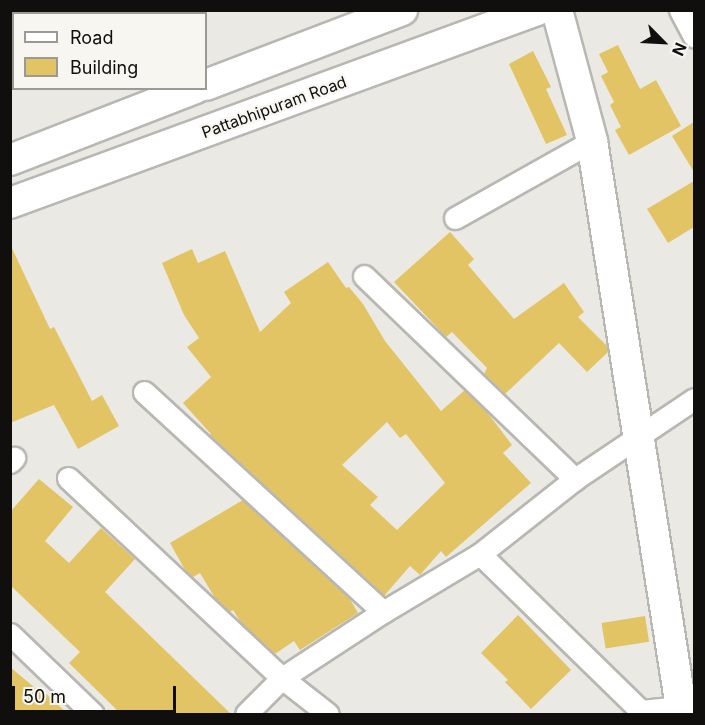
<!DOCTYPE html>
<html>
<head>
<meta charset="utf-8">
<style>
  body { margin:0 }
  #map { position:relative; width:705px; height:725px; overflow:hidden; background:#eae9e4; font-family:Inter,sans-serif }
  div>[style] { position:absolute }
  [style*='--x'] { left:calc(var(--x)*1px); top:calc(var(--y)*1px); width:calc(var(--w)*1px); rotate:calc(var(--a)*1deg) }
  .building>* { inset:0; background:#e3c465; transform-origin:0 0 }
  .roads { filter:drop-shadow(2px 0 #b8b7b2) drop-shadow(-2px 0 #b8b7b2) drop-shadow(0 2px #b8b7b2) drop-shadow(0 -2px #b8b7b2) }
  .street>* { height:21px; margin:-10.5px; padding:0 10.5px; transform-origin:10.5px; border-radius:10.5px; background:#fff }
  .secondary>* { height:30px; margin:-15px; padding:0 15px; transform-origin:15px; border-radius:15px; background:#fff }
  span { translate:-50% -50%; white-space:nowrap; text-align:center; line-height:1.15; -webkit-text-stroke:4.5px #f8f6f1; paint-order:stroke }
  .street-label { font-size:16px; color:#100f0e }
  .frame { position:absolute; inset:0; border:12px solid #100f0e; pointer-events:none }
  .legend { position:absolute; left:12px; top:12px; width:195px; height:78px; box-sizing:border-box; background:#f8f6f1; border:2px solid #9b9a96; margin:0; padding:8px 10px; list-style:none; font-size:18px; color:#100f0e }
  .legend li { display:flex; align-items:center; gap:12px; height:30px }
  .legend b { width:30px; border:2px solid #9b9a96 }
  .north { position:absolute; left:633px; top:12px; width:60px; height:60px; -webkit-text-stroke:4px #f8f6f1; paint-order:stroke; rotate:114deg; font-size:16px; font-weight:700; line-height:24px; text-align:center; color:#100f0e }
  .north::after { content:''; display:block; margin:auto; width:21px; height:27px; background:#100f0e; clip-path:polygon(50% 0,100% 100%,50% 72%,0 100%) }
  .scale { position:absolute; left:12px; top:686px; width:164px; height:27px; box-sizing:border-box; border:3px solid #100f0e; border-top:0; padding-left:8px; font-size:18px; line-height:21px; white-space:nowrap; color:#100f0e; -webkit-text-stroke:4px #f8f6f1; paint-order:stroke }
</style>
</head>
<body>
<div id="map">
  <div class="building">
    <div style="clip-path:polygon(618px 45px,640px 89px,656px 80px,681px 126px,629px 155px,615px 130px,621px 127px,610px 105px,614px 102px,601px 76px,608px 72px,599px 54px)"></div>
    <div style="clip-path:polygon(533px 51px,551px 87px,546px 89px,567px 135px,546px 144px,509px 64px)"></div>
    <div style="clip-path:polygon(694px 122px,694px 172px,672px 136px)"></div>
    <div style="clip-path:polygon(694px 181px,694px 227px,668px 243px,647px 209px)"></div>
    <div style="clip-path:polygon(450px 232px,474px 259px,468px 265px,514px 319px,564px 283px,584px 312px,578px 317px,607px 346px,608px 352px,587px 372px,559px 343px,505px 394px,484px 374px,487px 368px,452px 332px,446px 337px,394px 282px)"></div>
    <div style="clip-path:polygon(10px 244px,50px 329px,54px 327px,92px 401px,102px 395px,119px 426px,78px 449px,54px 405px,10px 423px)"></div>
    <div style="clip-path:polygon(evenodd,192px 249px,198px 263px,225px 251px,260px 332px,291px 303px,284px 292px,328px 262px,346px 288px,349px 287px,363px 304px,385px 341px,441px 411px,465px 390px,487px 412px,512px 445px,503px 453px,531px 483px,446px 557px,441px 551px,420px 575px,410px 566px,384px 596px,210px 435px,211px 434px,183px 403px,211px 377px,187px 347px,199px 338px,184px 315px,162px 263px,192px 249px,387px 422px,400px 438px,406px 434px,445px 483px,397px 530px,370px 505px,378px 497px,342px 465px,387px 422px)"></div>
    <div style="clip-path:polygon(39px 479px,73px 507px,45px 541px,69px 563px,101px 528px,135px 559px,105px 592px,231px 714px,121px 714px,69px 663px,80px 652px,10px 585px,10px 512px)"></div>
    <div style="clip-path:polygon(243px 500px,350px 599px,358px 613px,300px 650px,294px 641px,275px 654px,242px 624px,233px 610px,230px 612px,215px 598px,200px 573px,193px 577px,185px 570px,170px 543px)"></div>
    <div style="clip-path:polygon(518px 615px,571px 670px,531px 709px,505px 682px,508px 680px,481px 653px)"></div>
    <div style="left:645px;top:616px;width:26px;height:44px;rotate:81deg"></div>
    <div style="clip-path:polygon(10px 667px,40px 692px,42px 690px,68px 714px,10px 714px)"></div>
  </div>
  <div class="roads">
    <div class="street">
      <div style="--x:680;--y:10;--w:30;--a:62"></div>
      <div style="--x:455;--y:218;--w:157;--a:-29.3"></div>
      <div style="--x:364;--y:276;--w:293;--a:43.9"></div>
      <div style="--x:144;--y:392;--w:325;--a:42.6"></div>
      <div style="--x:10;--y:462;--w:6;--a:-45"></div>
      <div style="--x:68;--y:478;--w:293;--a:43.1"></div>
      <div style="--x:282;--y:678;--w:58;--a:38"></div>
      <div style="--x:480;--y:554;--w:225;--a:44.3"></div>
      <div style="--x:641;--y:711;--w:40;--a:-5.7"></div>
      <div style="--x:10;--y:634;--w:115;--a:43.9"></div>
      <div style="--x:246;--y:714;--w:51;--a:-45"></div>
      <div style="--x:282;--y:678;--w:121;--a:-33.2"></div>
      <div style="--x:383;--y:612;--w:113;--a:-30.9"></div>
      <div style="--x:480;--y:554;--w:121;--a:-38.3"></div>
      <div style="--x:575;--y:479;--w:143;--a:-33.9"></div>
    </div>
    <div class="secondary">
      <div style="--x:557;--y:10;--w:136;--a:75"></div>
      <div style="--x:592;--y:141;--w:580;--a:81.07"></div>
      <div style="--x:206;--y:85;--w:210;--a:-20.9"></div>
      <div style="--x:10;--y:160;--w:199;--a:-21.2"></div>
      <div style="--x:10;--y:203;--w:561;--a:-20.11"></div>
    </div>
  </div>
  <div class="street-label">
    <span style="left:274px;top:107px;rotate:-20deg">Pattabhipuram Road</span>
  </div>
  <div class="frame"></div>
  <ul class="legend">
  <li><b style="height:8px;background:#fff"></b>Road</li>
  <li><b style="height:16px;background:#e3c465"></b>Building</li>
  </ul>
  <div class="north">N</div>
  <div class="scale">50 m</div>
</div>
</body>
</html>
